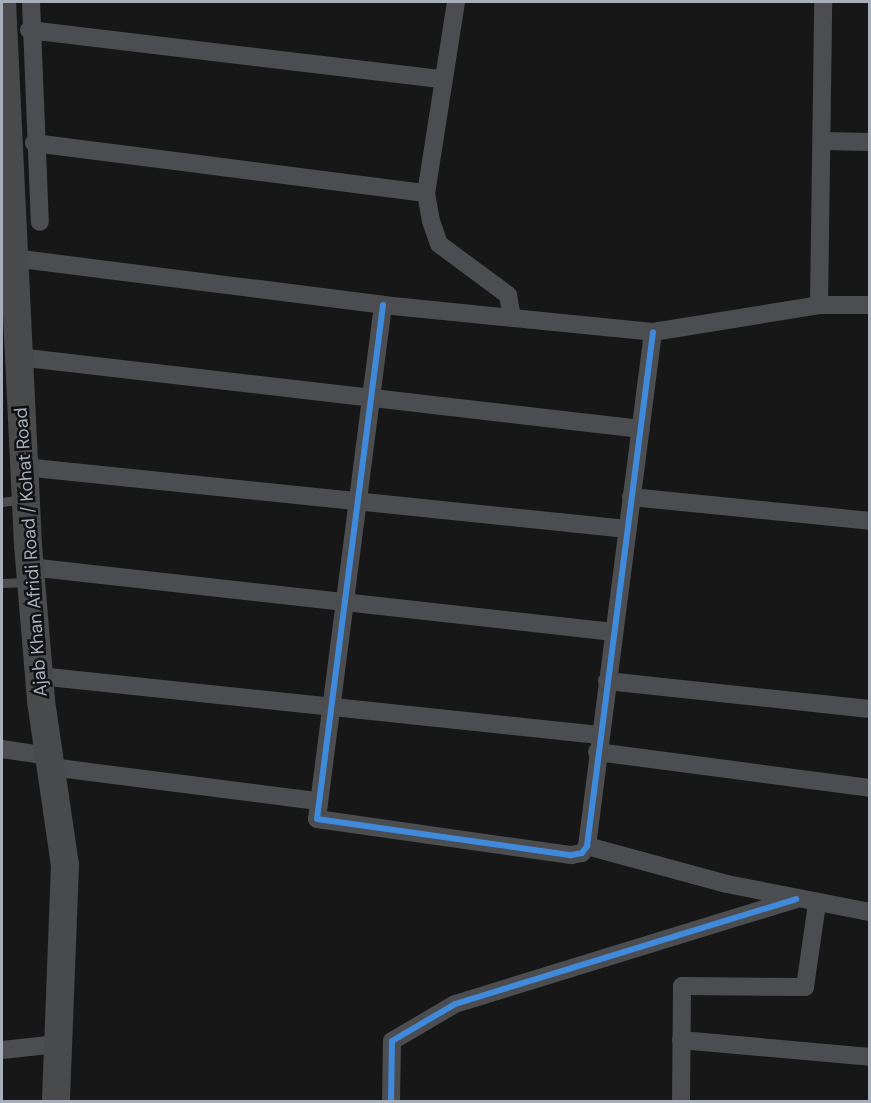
<!DOCTYPE html>
<html>
<head>
<meta charset="utf-8">
<style>
  body { margin:0 }
  #map { position:relative; width:871px; height:1103px; overflow:hidden; background:#171718; font-family:"DM Sans",sans-serif }
  div>[style] { position:absolute }
  [style*='--x'] { left:calc(var(--x)*1px); top:calc(var(--y)*1px); width:calc(var(--w)*1px); rotate:calc(var(--a)*1deg) }
  .service>* { height:9px; margin:-4.5px; padding:0 4.5px; transform-origin:4.5px; border-radius:4.5px; background:#4b4d51 }
  .minor>* { height:18px; margin:-9px; padding:0 9px; transform-origin:9px; border-radius:9px; background:#4b4d51 }
  .primary>* { height:28px; margin:-14px; padding:0 14px; transform-origin:14px; border-radius:14px; background:#484a4c }
  .cycleway>* { height:6px; margin:-3px; padding:0 3px; transform-origin:3px; border-radius:3px; background:#408adc }
  span { translate:-50% -50%; white-space:nowrap; text-align:center; line-height:1.15; -webkit-text-stroke:5px #111114; paint-order:stroke }
  .street-label { font-size:18px; color:#a7afba }
  .frame { position:absolute; inset:0; border:3px solid #a7afba; pointer-events:none }
</style>
</head>
<body>
<div id="map">
  <div class="service">
    <div style="--x:2;--y:502;--w:21;--a:-8"></div>
    <div style="--x:2;--y:583;--w:26;--a:-2"></div>
  </div>
  <div class="minor">
    <div style="--x:31;--y:2;--w:220;--a:87.7"></div>
    <div style="--x:456;--y:2;--w:193;--a:98.9"></div>
    <div style="--x:426;--y:193;--w:28;--a:80"></div>
    <div style="--x:431;--y:221;--w:24;--a:71"></div>
    <div style="--x:439;--y:244;--w:86;--a:36.5"></div>
    <div style="--x:508;--y:295;--w:22;--a:80"></div>
    <div style="--x:29;--y:30;--w:416;--a:6.8"></div>
    <div style="--x:822;--y:141;--w:48;--a:1.2"></div>
    <div style="--x:34;--y:143;--w:395;--a:7.3"></div>
    <div style="--x:13;--y:258;--w:373;--a:7.2"></div>
    <div style="--x:383;--y:305;--w:271;--a:5.7"></div>
    <div style="--x:653;--y:332;--w:168;--a:-9.2"></div>
    <div style="--x:819;--y:305;--w:51;--a:0"></div>
    <div style="--x:383;--y:305;--w:518;--a:97.32"></div>
    <div style="--x:317;--y:819;--w:257;--a:8.1"></div>
    <div style="--x:571;--y:855;--w:11;--a:-10"></div>
    <div style="--x:582;--y:853;--w:9;--a:-54"></div>
    <div style="--x:587;--y:846;--w:518;--a:-82.68"></div>
    <div style="--x:819;--y:305;--w:303;--a:-89.2"></div>
    <div style="--x:18;--y:357;--w:627;--a:6.59"></div>
    <div style="--x:24;--y:467;--w:606;--a:5.87"></div>
    <div style="--x:631;--y:497;--w:240;--a:5.7"></div>
    <div style="--x:30;--y:567;--w:587;--a:6.36"></div>
    <div style="--x:39;--y:676;--w:563;--a:6.01"></div>
    <div style="--x:607;--y:681;--w:264;--a:6.1"></div>
    <div style="--x:2;--y:749;--w:48;--a:8.5"></div>
    <div style="--x:597;--y:752;--w:275;--a:7.5"></div>
    <div style="--x:51;--y:767;--w:269;--a:7.3"></div>
    <div style="--x:587;--y:846;--w:145;--a:15.2"></div>
    <div style="--x:727;--y:884;--w:146;--a:11.1"></div>
    <div style="--x:681;--y:1040;--w:190;--a:5.1"></div>
    <div style="--x:2;--y:1050;--w:56;--a:-6.1"></div>
    <div style="--x:391;--y:1102;--w:61;--a:-89.1"></div>
    <div style="--x:392;--y:1041;--w:73;--a:-30.4"></div>
    <div style="--x:455;--y:1004;--w:357;--a:-17.1"></div>
    <div style="--x:681;--y:1102;--w:116;--a:-89.5"></div>
    <div style="--x:682;--y:986;--w:123;--a:0.5"></div>
    <div style="--x:805;--y:987;--w:84;--a:-81.8"></div>
  </div>
  <div class="primary">
    <div style="--x:2;--y:2;--w:544;--a:87.26"></div>
    <div style="--x:28;--y:545;--w:157;--a:85.2"></div>
    <div style="--x:41;--y:701;--w:166;--a:81.7"></div>
    <div style="--x:65;--y:865;--w:237;--a:92.2"></div>
  </div>
  <div class="cycleway">
    <div style="--x:383;--y:305;--w:518;--a:97.32"></div>
    <div style="--x:317;--y:819;--w:257;--a:8.1"></div>
    <div style="--x:571;--y:855;--w:11;--a:-10"></div>
    <div style="--x:582;--y:853;--w:9;--a:-54"></div>
    <div style="--x:587;--y:846;--w:518;--a:-82.68"></div>
    <div style="--x:391;--y:1102;--w:61;--a:-89.1"></div>
    <div style="--x:392;--y:1041;--w:73;--a:-30.4"></div>
    <div style="--x:455;--y:1004;--w:357;--a:-17.1"></div>
  </div>
  <div class="street-label">
    <span style="left:31px;top:552px;rotate:-94deg">Ajab Khan Afridi Road / Kohat Road</span>
  </div>
  <div class="frame"></div>
</div>
</body>
</html>
